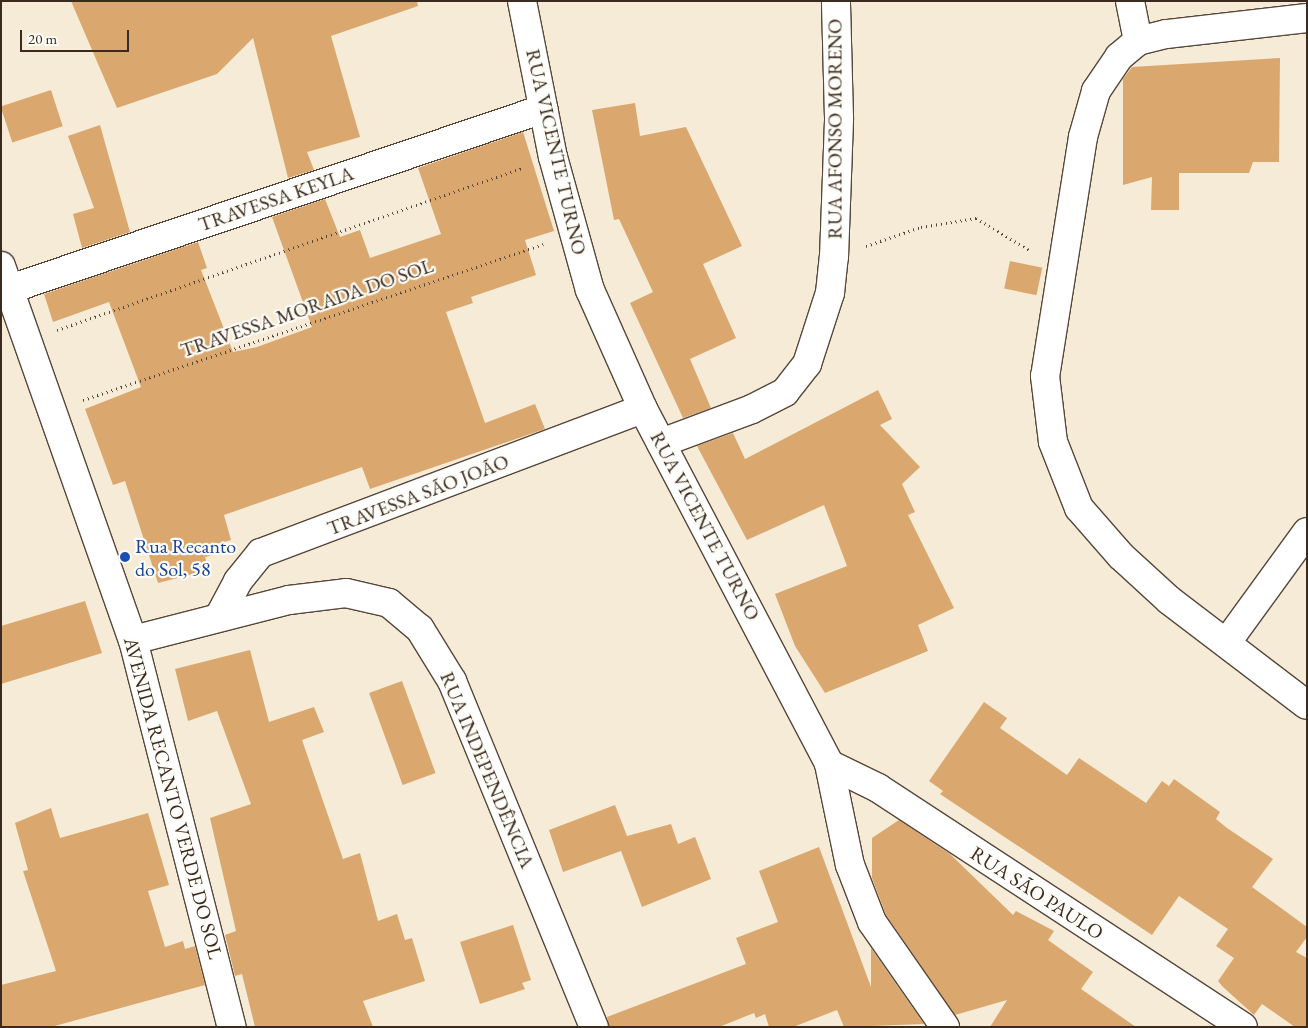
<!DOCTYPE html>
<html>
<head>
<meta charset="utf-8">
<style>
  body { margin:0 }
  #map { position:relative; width:1308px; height:1028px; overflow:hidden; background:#f5ebd6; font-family:"EB Garamond",serif }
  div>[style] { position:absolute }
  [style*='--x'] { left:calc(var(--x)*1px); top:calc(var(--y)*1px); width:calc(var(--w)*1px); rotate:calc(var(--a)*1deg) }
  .building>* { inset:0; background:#daa86e; transform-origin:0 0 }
  .path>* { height:3px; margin-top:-1.5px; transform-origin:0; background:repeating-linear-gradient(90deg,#57473a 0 1px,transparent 0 5px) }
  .roads { filter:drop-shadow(1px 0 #57473a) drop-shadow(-1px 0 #57473a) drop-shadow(0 1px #57473a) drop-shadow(0 -1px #57473a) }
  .minor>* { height:28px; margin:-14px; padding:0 14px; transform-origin:14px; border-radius:14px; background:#fff }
  .dots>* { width:14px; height:14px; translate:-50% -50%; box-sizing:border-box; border:2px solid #fdfcf7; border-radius:50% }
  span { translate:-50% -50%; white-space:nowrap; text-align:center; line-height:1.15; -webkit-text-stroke:4.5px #fdfcf7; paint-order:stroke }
  .street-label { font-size:20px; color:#3b2a1e }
  .transit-label { font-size:20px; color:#164399 }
  .left { translate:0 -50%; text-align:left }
  .frame { position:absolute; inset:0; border:2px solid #3b2a1e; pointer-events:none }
  .scale { position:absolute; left:20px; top:30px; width:109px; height:22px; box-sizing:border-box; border:2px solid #3b2a1e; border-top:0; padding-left:6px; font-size:15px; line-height:18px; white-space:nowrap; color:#3b2a1e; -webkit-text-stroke:4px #fdfcf7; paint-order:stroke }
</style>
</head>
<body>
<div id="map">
  <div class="building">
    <div style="clip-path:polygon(71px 1px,417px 1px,418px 6px,331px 36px,360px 137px,307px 152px,314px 170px,288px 178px,253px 38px,217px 74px,117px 108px)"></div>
    <div style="clip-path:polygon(1280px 58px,1279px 162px,1253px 162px,1249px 173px,1179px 173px,1179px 210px,1151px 210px,1152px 177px,1123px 185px,1123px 79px,1132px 67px)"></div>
    <div style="left:51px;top:90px;width:38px;height:53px;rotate:72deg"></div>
    <div style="clip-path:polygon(635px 103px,640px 136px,686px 127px,742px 246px,703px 264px,736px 338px,690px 359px,711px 408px,683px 418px,630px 303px,653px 292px,619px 219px,614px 220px,592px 110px)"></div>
    <div style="clip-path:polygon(100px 125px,130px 232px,82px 248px,73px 214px,94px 208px,68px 136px)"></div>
    <div style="clip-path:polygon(523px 132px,554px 231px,525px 240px,536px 275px,471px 297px,473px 303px,446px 312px,485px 423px,535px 404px,545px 429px,370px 489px,362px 467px,224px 515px,231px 540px,210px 546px,213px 555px,205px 557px,209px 570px,158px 583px,125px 481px,113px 485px,85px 409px,141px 387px,109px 302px,53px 322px,44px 294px,198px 242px,207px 268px,201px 270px,233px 352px,257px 347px,312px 327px,272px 217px,325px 199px,340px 237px,360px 230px,370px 258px,441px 234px,418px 168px)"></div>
    <div style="left:1010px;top:261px;width:33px;height:28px;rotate:12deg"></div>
    <div style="clip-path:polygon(878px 390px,892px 419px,880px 425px,920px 467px,902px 484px,915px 512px,908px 515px,954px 608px,918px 625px,928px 651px,825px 693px,795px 646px,775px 594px,847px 566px,824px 505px,747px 540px,697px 446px,733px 433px,745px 459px)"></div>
    <div style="clip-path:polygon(85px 601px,102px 653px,1px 684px,1px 626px)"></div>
    <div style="clip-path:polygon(250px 650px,269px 722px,314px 707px,324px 732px,302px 740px,343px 859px,360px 853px,378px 921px,397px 914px,405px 940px,412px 938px,425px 981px,363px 1001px,373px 1027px,255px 1027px,242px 974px,235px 976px,225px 935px,236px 931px,210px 818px,251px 804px,217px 711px,188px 721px,175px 669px)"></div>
    <div style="left:402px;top:681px;width:98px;height:35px;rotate:70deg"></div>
    <div style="clip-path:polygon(984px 702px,1007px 718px,1000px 728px,1067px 775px,1079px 758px,1146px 803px,1162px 781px,1169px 786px,1174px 779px,1220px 812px,1216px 819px,1227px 828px,1273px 859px,1252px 887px,1307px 927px,1307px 937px,1296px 952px,1307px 958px,1307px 1027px,1295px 1027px,1262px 1004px,1254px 1015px,1223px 987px,1218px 981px,1234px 958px,1216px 946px,1228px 929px,1179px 896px,1152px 935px,940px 794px,943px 791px,929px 781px)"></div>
    <div style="clip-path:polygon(615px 805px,627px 836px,671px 824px,678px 844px,695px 837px,711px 879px,642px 907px,621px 851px,563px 872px,549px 830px)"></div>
    <div style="clip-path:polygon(51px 808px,60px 838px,148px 813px,169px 885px,148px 891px,165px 947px,183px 941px,185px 949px,195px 946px,205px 985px,51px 1027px,1px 1027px,1px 985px,56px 971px,23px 871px,28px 870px,15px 823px)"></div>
    <div style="clip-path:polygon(899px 820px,950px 854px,1013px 915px,1016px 911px,1054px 931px,1048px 940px,1093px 972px,1081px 989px,1136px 1027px,990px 1027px,1007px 1000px,955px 1015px,886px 915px,872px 878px,872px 838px)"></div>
    <div style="clip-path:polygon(819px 847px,871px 987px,871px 948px,924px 1024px,844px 1027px,837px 1010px,793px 1027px,769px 1027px,765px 1014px,756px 1018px,754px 1013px,719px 1027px,609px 1027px,607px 1017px,746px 964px,736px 938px,778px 922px,759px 871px)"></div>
    <div style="clip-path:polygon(513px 925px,531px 980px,522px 983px,525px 989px,480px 1004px,460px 942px)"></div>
  </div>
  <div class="path">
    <div style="--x:866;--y:246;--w:58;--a:-19.1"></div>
    <div style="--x:921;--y:227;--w:56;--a:-9.3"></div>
    <div style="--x:976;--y:218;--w:64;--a:31"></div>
    <div style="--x:57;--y:330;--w:493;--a:-19.2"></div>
    <div style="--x:83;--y:400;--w:486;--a:-18.7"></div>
  </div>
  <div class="roads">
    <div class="minor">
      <div style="--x:522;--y:1;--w:159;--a:78.8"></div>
      <div style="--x:553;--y:157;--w:138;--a:74.5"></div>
      <div style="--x:590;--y:290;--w:130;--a:66"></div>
      <div style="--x:643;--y:409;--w:401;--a:62.3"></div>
      <div style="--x:829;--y:764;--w:103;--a:78.3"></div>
      <div style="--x:850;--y:865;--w:61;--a:68.9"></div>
      <div style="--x:872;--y:922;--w:128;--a:55.2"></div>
      <div style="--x:1130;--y:1;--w:41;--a:78.7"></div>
      <div style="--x:1307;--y:18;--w:142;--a:173.5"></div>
      <div style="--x:1166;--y:34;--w:29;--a:166"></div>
      <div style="--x:1138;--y:41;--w:25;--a:140"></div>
      <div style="--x:1119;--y:57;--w:41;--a:124.1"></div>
      <div style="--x:1096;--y:91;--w:48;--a:105.8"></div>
      <div style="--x:1083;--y:137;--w:242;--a:99"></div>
      <div style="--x:1045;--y:376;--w:66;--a:83.1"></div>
      <div style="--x:1053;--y:442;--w:71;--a:68.5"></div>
      <div style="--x:1079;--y:508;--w:64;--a:48.8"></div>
      <div style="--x:1121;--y:556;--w:65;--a:42.5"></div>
      <div style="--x:1169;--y:600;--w:173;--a:37.3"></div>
      <div style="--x:1;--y:266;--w:397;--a:70.6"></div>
      <div style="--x:133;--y:640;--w:399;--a:75.7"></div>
      <div style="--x:10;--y:289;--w:563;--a:-18.66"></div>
      <div style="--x:661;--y:443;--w:97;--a:-20.5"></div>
      <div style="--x:752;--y:409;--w:37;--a:-27"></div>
      <div style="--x:785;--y:392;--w:36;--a:-52"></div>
      <div style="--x:807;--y:364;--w:75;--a:-72.1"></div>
      <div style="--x:830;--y:293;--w:36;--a:-84"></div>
      <div style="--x:834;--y:257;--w:139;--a:-87.9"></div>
      <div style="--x:839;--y:118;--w:117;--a:-91.5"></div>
      <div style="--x:220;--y:615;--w:38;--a:-62"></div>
      <div style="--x:238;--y:581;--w:36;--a:-51"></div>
      <div style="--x:261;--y:553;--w:408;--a:-20.7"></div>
      <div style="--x:133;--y:640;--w:161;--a:-14.4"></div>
      <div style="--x:289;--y:600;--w:57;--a:-7"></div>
      <div style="--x:346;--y:593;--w:44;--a:13.1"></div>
      <div style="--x:389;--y:603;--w:40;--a:40"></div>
      <div style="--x:420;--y:629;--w:61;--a:58.4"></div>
      <div style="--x:452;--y:681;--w:374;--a:67.7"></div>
      <div style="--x:1227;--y:642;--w:136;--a:-54"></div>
      <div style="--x:829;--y:764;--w:55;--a:26.1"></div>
      <div style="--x:878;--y:788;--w:436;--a:33.2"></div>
    </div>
  </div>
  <div class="dots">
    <div style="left:125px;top:557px;background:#1a4fb4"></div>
  </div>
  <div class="street-label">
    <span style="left:835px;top:129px;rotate:-90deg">RUA AFONSO MORENO</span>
    <span style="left:556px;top:152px;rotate:77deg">RUA VICENTE TURNO</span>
    <span style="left:276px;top:199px;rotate:-19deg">TRAVESSA KEYLA</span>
    <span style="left:307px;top:308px;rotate:-19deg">TRAVESSA MORADA DO SOL</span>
    <span style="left:418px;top:495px;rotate:-21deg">TRAVESSA SÃO JOÃO</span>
    <span style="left:705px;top:526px;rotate:62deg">RUA VICENTE TURNO</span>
    <span style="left:487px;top:770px;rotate:67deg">RUA INDEPENDÊNCIA</span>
    <span style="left:173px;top:798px;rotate:75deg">AVENIDA RECANTO VERDE DO SOL</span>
    <span style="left:1037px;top:893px;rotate:33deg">RUA SÃO PAULO</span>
  </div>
  <div class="transit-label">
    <span class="left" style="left:135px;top:558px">Rua Recanto<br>do Sol, 58</span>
  </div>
  <div class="frame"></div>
  <div class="scale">20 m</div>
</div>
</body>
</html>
